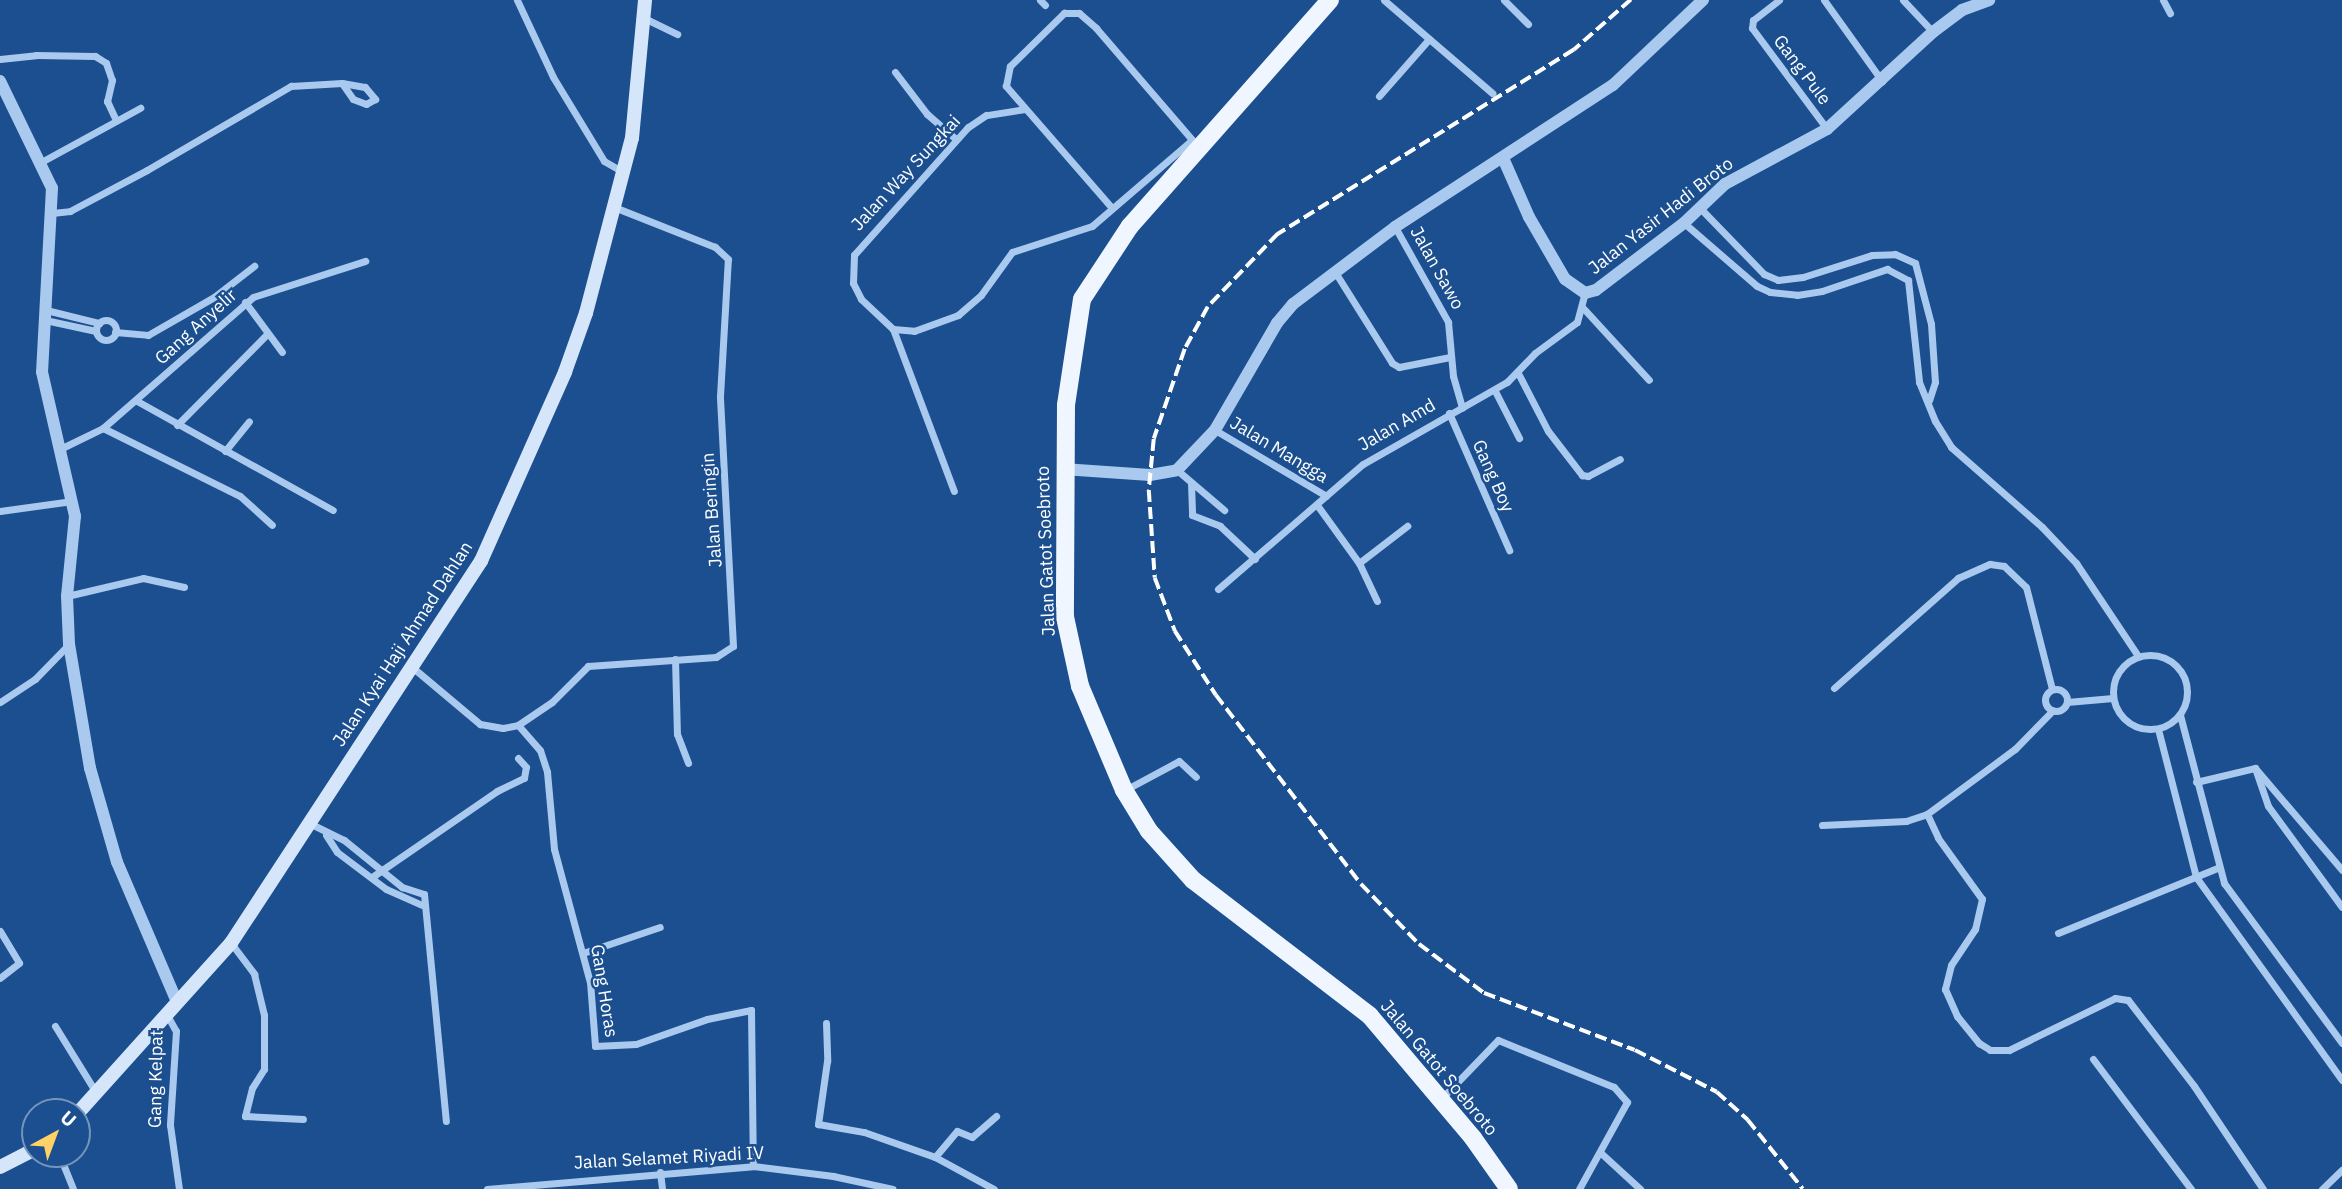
<!DOCTYPE html>
<html>
<head>
<meta charset="utf-8">
<style>
  body { margin:0 }
  #map { position:relative; width:2342px; height:1189px; overflow:hidden; background:#1b4f8f; font-family:"IBM Plex Sans",sans-serif }
  div>[style] { position:absolute }
  [style*='--x'] { left:calc(var(--x)*1px); top:calc(var(--y)*1px); width:calc(var(--w)*1px); rotate:calc(var(--a)*1deg) }
  .minor>* { height:7px; margin:-3.5px; padding:0 3.5px; transform-origin:3.5px; border-radius:3.5px; background:#a9c9ee }
  .minor>.ring { margin:-3.5px; padding:0; box-sizing:content-box; background:none; border:7px solid #a9c9ee; border-radius:50% }
  .tertiary>* { height:12px; margin:-6px; padding:0 6px; transform-origin:6px; border-radius:6px; background:#a9c9ee }
  .secondary>* { height:14px; margin:-7px; padding:0 7px; transform-origin:7px; border-radius:7px; background:#d6e6fa }
  .primary>* { height:18px; margin:-9px; padding:0 9px; transform-origin:9px; border-radius:9px; background:#f0f6ff }
  .rail>* { height:3.5px; margin-top:-1.75px; transform-origin:0; background:repeating-linear-gradient(90deg,#fff 0 12px,transparent 0 17px) }
  span { translate:-50% -50%; white-space:nowrap; text-align:center; line-height:1.15; -webkit-text-stroke:5px #1b4f8f; paint-order:stroke }
  .street-label { font-size:18px; color:#fff }
  .north { position:absolute; left:21px; top:1098px; width:70px; height:70px; box-sizing:border-box; background:#1b4f8f; border:2px solid #7695bc; border-radius:50%; rotate:41deg; font-size:19px; font-weight:700; line-height:28px; text-align:center; color:#fff }
  .north::after { content:''; display:block; margin:auto; width:24px; height:32px; background:#ffd166; clip-path:polygon(50% 0,100% 100%,50% 72%,0 100%) }
</style>
</head>
<body>
<div id="map">
  <div class="minor">
    <div style="--x:517;--y:0;--w:85;--a:64.9"></div>
    <div style="--x:553;--y:77;--w:98;--a:58.7"></div>
    <div style="--x:604;--y:161;--w:22;--a:30"></div>
    <div style="--x:1040;--y:0;--w:7;--a:45"></div>
    <div style="--x:1384;--y:0;--w:143;--a:40.7"></div>
    <div style="--x:1504;--y:0;--w:34;--a:45"></div>
    <div style="--x:1779;--y:0;--w:33;--a:142"></div>
    <div style="--x:1753;--y:20;--w:8;--a:97"></div>
    <div style="--x:1752;--y:28;--w:126;--a:53.4"></div>
    <div style="--x:1824;--y:0;--w:100;--a:54.4"></div>
    <div style="--x:1903;--y:0;--w:44;--a:46.8"></div>
    <div style="--x:2163;--y:0;--w:15;--a:62"></div>
    <div style="--x:644;--y:18;--w:37;--a:26"></div>
    <div style="--x:0;--y:59;--w:36;--a:-6"></div>
    <div style="--x:36;--y:55;--w:59;--a:1"></div>
    <div style="--x:95;--y:56;--w:13;--a:32"></div>
    <div style="--x:106;--y:63;--w:18;--a:71"></div>
    <div style="--x:112;--y:80;--w:22;--a:103"></div>
    <div style="--x:107;--y:101;--w:21;--a:65"></div>
    <div style="--x:895;--y:72;--w:53;--a:52.7"></div>
    <div style="--x:927;--y:114;--w:38;--a:41"></div>
    <div style="--x:1379;--y:96;--w:76;--a:-48.7"></div>
    <div style="--x:1025;--y:109;--w:39;--a:171"></div>
    <div style="--x:986;--y:115;--w:22;--a:146"></div>
    <div style="--x:968;--y:127;--w:171;--a:131.7"></div>
    <div style="--x:854;--y:255;--w:28;--a:92"></div>
    <div style="--x:853;--y:283;--w:18;--a:63"></div>
    <div style="--x:861;--y:299;--w:44;--a:43.2"></div>
    <div style="--x:893;--y:329;--w:21;--a:5"></div>
    <div style="--x:914;--y:331;--w:47;--a:-20"></div>
    <div style="--x:958;--y:315;--w:30;--a:-41"></div>
    <div style="--x:981;--y:295;--w:53;--a:-54.2"></div>
    <div style="--x:1012;--y:252;--w:84;--a:-18"></div>
    <div style="--x:1092;--y:226;--w:132;--a:-40.7"></div>
    <div style="--x:43;--y:161;--w:111;--a:-28.7"></div>
    <div style="--x:1112;--y:208;--w:162;--a:-131"></div>
    <div style="--x:1006;--y:86;--w:20;--a:-79"></div>
    <div style="--x:1010;--y:66;--w:76;--a:-44.5"></div>
    <div style="--x:1064;--y:13;--w:15;--a:0"></div>
    <div style="--x:1079;--y:13;--w:23;--a:41"></div>
    <div style="--x:1096;--y:28;--w:150;--a:49.3"></div>
    <div style="--x:1700;--y:208;--w:92;--a:45.9"></div>
    <div style="--x:1764;--y:274;--w:15;--a:23"></div>
    <div style="--x:1778;--y:280;--w:25;--a:-7"></div>
    <div style="--x:1803;--y:277;--w:72;--a:-17.7"></div>
    <div style="--x:1872;--y:255;--w:23;--a:-2"></div>
    <div style="--x:1895;--y:254;--w:22;--a:24"></div>
    <div style="--x:1915;--y:263;--w:63;--a:75.3"></div>
    <div style="--x:1931;--y:324;--w:58;--a:86.1"></div>
    <div style="--x:1935;--y:382;--w:19;--a:108"></div>
    <div style="--x:52;--y:213;--w:18;--a:-6"></div>
    <div style="--x:70;--y:211;--w:87;--a:-28"></div>
    <div style="--x:147;--y:170;--w:167;--a:-30.3"></div>
    <div style="--x:291;--y:86;--w:51;--a:-3.4"></div>
    <div style="--x:342;--y:83;--w:23;--a:10"></div>
    <div style="--x:365;--y:87;--w:16;--a:50"></div>
    <div style="--x:375;--y:99;--w:10;--a:151"></div>
    <div style="--x:366;--y:104;--w:14;--a:-159"></div>
    <div style="--x:353;--y:99;--w:19;--a:-125"></div>
    <div style="--x:1684;--y:223;--w:96;--a:40.8"></div>
    <div style="--x:1757;--y:286;--w:14;--a:25"></div>
    <div style="--x:1770;--y:292;--w:27;--a:6"></div>
    <div style="--x:1797;--y:295;--w:25;--a:-9"></div>
    <div style="--x:1822;--y:291;--w:69;--a:-18.7"></div>
    <div style="--x:1887;--y:269;--w:24;--a:28"></div>
    <div style="--x:1908;--y:280;--w:103;--a:83.8"></div>
    <div style="--x:1919;--y:382;--w:42;--a:67.7"></div>
    <div style="--x:1935;--y:421;--w:31;--a:58"></div>
    <div style="--x:1951;--y:447;--w:121;--a:41.3"></div>
    <div style="--x:2042;--y:527;--w:50;--a:46.6"></div>
    <div style="--x:2076;--y:563;--w:112;--a:56.3"></div>
    <div style="--x:1395;--y:227;--w:109;--a:60.8"></div>
    <div style="--x:1448;--y:322;--w:54;--a:84.7"></div>
    <div style="--x:1453;--y:376;--w:33;--a:74"></div>
    <div style="--x:1335;--y:272;--w:107;--a:57.9"></div>
    <div style="--x:1392;--y:363;--w:8;--a:30"></div>
    <div style="--x:1399;--y:367;--w:52;--a:-11.1"></div>
    <div style="--x:245;--y:302;--w:62;--a:53.5"></div>
    <div style="--x:1584;--y:309;--w:96;--a:47.5"></div>
    <div style="--x:46;--y:310;--w:55;--a:13.8"></div>
    <div style="--x:45;--y:320;--w:52;--a:12.2"></div>
    <div class="ring" style="left:96px;top:320px;width:13px;height:13px"></div>
    <div style="--x:893;--y:329;--w:173;--a:69.4"></div>
    <div style="--x:115;--y:332;--w:33;--a:5"></div>
    <div style="--x:148;--y:335;--w:76;--a:-29.9"></div>
    <div style="--x:214;--y:297;--w:51;--a:-37.8"></div>
    <div style="--x:1518;--y:373;--w:65;--a:62.7"></div>
    <div style="--x:1548;--y:431;--w:56;--a:52.3"></div>
    <div style="--x:1582;--y:475;--w:6;--a:9"></div>
    <div style="--x:1588;--y:476;--w:36;--a:-28"></div>
    <div style="--x:1495;--y:391;--w:53;--a:62.9"></div>
    <div style="--x:137;--y:401;--w:224;--a:29.1"></div>
    <div style="--x:1449;--y:413;--w:150;--a:66.3"></div>
    <div style="--x:177;--y:425;--w:128;--a:-45.3"></div>
    <div style="--x:103;--y:428;--w:153;--a:26.4"></div>
    <div style="--x:240;--y:496;--w:43;--a:42.2"></div>
    <div style="--x:1215;--y:430;--w:129;--a:30.7"></div>
    <div style="--x:62;--y:448;--w:46;--a:-26"></div>
    <div style="--x:103;--y:428;--w:199;--a:-41.1"></div>
    <div style="--x:253;--y:297;--w:118;--a:-17.8"></div>
    <div style="--x:225;--y:451;--w:38;--a:-51"></div>
    <div style="--x:1177;--y:470;--w:62;--a:40.4"></div>
    <div style="--x:1191;--y:483;--w:32;--a:88"></div>
    <div style="--x:1192;--y:515;--w:30;--a:21"></div>
    <div style="--x:1220;--y:526;--w:48;--a:43.3"></div>
    <div style="--x:1317;--y:505;--w:72;--a:54.1"></div>
    <div style="--x:1359;--y:563;--w:61;--a:-37.6"></div>
    <div style="--x:0;--y:511;--w:73;--a:-7.9"></div>
    <div style="--x:1359;--y:563;--w:42;--a:64.7"></div>
    <div style="--x:1218;--y:589;--w:191;--a:-40.8"></div>
    <div style="--x:1363;--y:464;--w:166;--a:-29.7"></div>
    <div style="--x:1507;--y:382;--w:40;--a:-46"></div>
    <div style="--x:1535;--y:353;--w:52;--a:-36.4"></div>
    <div style="--x:1577;--y:322;--w:30;--a:-75"></div>
    <div style="--x:67;--y:596;--w:78;--a:-13.3"></div>
    <div style="--x:143;--y:578;--w:42;--a:12.4"></div>
    <div class="ring" style="left:2113px;top:655px;width:67px;height:67px"></div>
    <div style="--x:675;--y:659;--w:75;--a:88.5"></div>
    <div style="--x:677;--y:734;--w:31;--a:69"></div>
    <div style="--x:412;--y:667;--w:89;--a:40"></div>
    <div style="--x:480;--y:724;--w:23;--a:10"></div>
    <div style="--x:503;--y:728;--w:15;--a:-11"></div>
    <div style="--x:518;--y:725;--w:41;--a:-34.1"></div>
    <div style="--x:552;--y:702;--w:51;--a:-45"></div>
    <div style="--x:588;--y:666;--w:128;--a:-4"></div>
    <div style="--x:716;--y:657;--w:20;--a:-33"></div>
    <div style="--x:733;--y:646;--w:250;--a:-93"></div>
    <div style="--x:720;--y:396;--w:137;--a:-86.7"></div>
    <div style="--x:728;--y:259;--w:18;--a:-137"></div>
    <div style="--x:715;--y:247;--w:109;--a:-158.4"></div>
    <div style="--x:1834;--y:688;--w:166;--a:-41.6"></div>
    <div style="--x:1958;--y:578;--w:35;--a:-24"></div>
    <div style="--x:1990;--y:564;--w:14;--a:8"></div>
    <div style="--x:2004;--y:566;--w:30;--a:44"></div>
    <div style="--x:2026;--y:587;--w:105;--a:75.7"></div>
    <div class="ring" style="left:2045px;top:689px;width:15px;height:15px"></div>
    <div style="--x:0;--y:702;--w:42;--a:-33.3"></div>
    <div style="--x:35;--y:679;--w:49;--a:-45.8"></div>
    <div style="--x:2067;--y:702;--w:46;--a:-5"></div>
    <div style="--x:2180;--y:715;--w:174;--a:75.3"></div>
    <div style="--x:2224;--y:883;--w:199;--a:53.6"></div>
    <div style="--x:518;--y:725;--w:33;--a:49"></div>
    <div style="--x:540;--y:750;--w:23;--a:72"></div>
    <div style="--x:547;--y:772;--w:77;--a:84.8"></div>
    <div style="--x:554;--y:849;--w:138;--a:74.9"></div>
    <div style="--x:590;--y:982;--w:64;--a:85.5"></div>
    <div style="--x:595;--y:1046;--w:41;--a:-2.8"></div>
    <div style="--x:636;--y:1044;--w:75;--a:-19.4"></div>
    <div style="--x:707;--y:1019;--w:45;--a:-11.6"></div>
    <div style="--x:751;--y:1010;--w:156;--a:89.3"></div>
    <div style="--x:2158;--y:729;--w:153;--a:75.6"></div>
    <div style="--x:2196;--y:877;--w:250;--a:54.3"></div>
    <div style="--x:2255;--y:768;--w:40;--a:71.1"></div>
    <div style="--x:2268;--y:806;--w:125;--a:53.8"></div>
    <div style="--x:2196;--y:782;--w:61;--a:-13.3"></div>
    <div style="--x:2255;--y:768;--w:134;--a:49.5"></div>
    <div style="--x:1125;--y:790;--w:61;--a:-28.2"></div>
    <div style="--x:1179;--y:761;--w:23;--a:43"></div>
    <div style="--x:1927;--y:814;--w:26;--a:65"></div>
    <div style="--x:1938;--y:838;--w:75;--a:54.2"></div>
    <div style="--x:1982;--y:899;--w:31;--a:103"></div>
    <div style="--x:1975;--y:929;--w:43;--a:123.7"></div>
    <div style="--x:1951;--y:965;--w:25;--a:104"></div>
    <div style="--x:1945;--y:989;--w:30;--a:66"></div>
    <div style="--x:1957;--y:1016;--w:35;--a:51"></div>
    <div style="--x:1979;--y:1043;--w:13;--a:32"></div>
    <div style="--x:1990;--y:1050;--w:19;--a:0"></div>
    <div style="--x:2009;--y:1050;--w:118;--a:-26.1"></div>
    <div style="--x:2115;--y:998;--w:13;--a:9"></div>
    <div style="--x:2128;--y:1000;--w:108;--a:52.5"></div>
    <div style="--x:2194;--y:1086;--w:124;--a:56.2"></div>
    <div style="--x:309;--y:823;--w:39;--a:26"></div>
    <div style="--x:344;--y:840;--w:75;--a:39"></div>
    <div style="--x:402;--y:887;--w:23;--a:18"></div>
    <div style="--x:424;--y:894;--w:228;--a:84.5"></div>
    <div style="--x:1822;--y:825;--w:84;--a:-2.7"></div>
    <div style="--x:1906;--y:821;--w:22;--a:-18"></div>
    <div style="--x:1927;--y:814;--w:109;--a:-36.5"></div>
    <div style="--x:2015;--y:749;--w:54;--a:-45.7"></div>
    <div style="--x:326;--y:835;--w:20;--a:57"></div>
    <div style="--x:337;--y:852;--w:61;--a:37.1"></div>
    <div style="--x:386;--y:889;--w:39;--a:24"></div>
    <div style="--x:372;--y:877;--w:152;--a:-34.5"></div>
    <div style="--x:497;--y:791;--w:30;--a:-26"></div>
    <div style="--x:524;--y:778;--w:11;--a:-80"></div>
    <div style="--x:526;--y:767;--w:12;--a:-132"></div>
    <div style="--x:0;--y:931;--w:37;--a:59"></div>
    <div style="--x:19;--y:963;--w:24;--a:142"></div>
    <div style="--x:2058;--y:933;--w:172;--a:-22.2"></div>
    <div style="--x:231;--y:943;--w:39;--a:53"></div>
    <div style="--x:254;--y:974;--w:42;--a:76.3"></div>
    <div style="--x:264;--y:1015;--w:54;--a:90"></div>
    <div style="--x:264;--y:1069;--w:22;--a:122"></div>
    <div style="--x:252;--y:1088;--w:29;--a:104"></div>
    <div style="--x:245;--y:1116;--w:58;--a:3"></div>
    <div style="--x:583;--y:953;--w:81;--a:-18.7"></div>
    <div style="--x:167;--y:1015;--w:18;--a:61"></div>
    <div style="--x:176;--y:1031;--w:94;--a:93.7"></div>
    <div style="--x:170;--y:1125;--w:65;--a:82"></div>
    <div style="--x:826;--y:1023;--w:38;--a:88"></div>
    <div style="--x:827;--y:1061;--w:64;--a:98.1"></div>
    <div style="--x:818;--y:1124;--w:47;--a:9.9"></div>
    <div style="--x:864;--y:1132;--w:75;--a:19.4"></div>
    <div style="--x:935;--y:1157;--w:67;--a:28.5"></div>
    <div style="--x:55;--y:1026;--w:80;--a:58.3"></div>
    <div style="--x:2093;--y:1059;--w:163;--a:53"></div>
    <div style="--x:1441;--y:1099;--w:82;--a:-46"></div>
    <div style="--x:1498;--y:1040;--w:125;--a:22.1"></div>
    <div style="--x:1614;--y:1087;--w:20;--a:49"></div>
    <div style="--x:1627;--y:1102;--w:99;--a:118.9"></div>
    <div style="--x:59;--y:1154;--w:38;--a:68"></div>
    <div style="--x:1602;--y:1154;--w:52;--a:42.6"></div>
    <div style="--x:935;--y:1157;--w:34;--a:-50"></div>
    <div style="--x:957;--y:1131;--w:16;--a:22"></div>
    <div style="--x:972;--y:1137;--w:32;--a:-41"></div>
    <div style="--x:660;--y:1172;--w:17;--a:83"></div>
    <div style="--x:487;--y:1189;--w:267;--a:-4.9"></div>
    <div style="--x:753;--y:1166;--w:81;--a:7.1"></div>
    <div style="--x:833;--y:1176;--w:61;--a:12.2"></div>
    <div style="--x:2322;--y:1189;--w:28;--a:-44"></div>
  </div>
  <div class="tertiary">
    <div style="--x:0;--y:81;--w:119;--a:64.1"></div>
    <div style="--x:52;--y:188;--w:184;--a:93.1"></div>
    <div style="--x:42;--y:372;--w:148;--a:77.1"></div>
    <div style="--x:75;--y:516;--w:80;--a:95.7"></div>
    <div style="--x:67;--y:596;--w:48;--a:87.6"></div>
    <div style="--x:69;--y:644;--w:126;--a:80.4"></div>
    <div style="--x:90;--y:768;--w:98;--a:74"></div>
    <div style="--x:117;--y:862;--w:152;--a:66.8"></div>
    <div style="--x:1503;--y:158;--w:64;--a:66.2"></div>
    <div style="--x:1529;--y:217;--w:72;--a:59.9"></div>
    <div style="--x:1565;--y:279;--w:24;--a:35"></div>
    <div style="--x:1585;--y:293;--w:11;--a:-15"></div>
    <div style="--x:1596;--y:290;--w:111;--a:-37.3"></div>
    <div style="--x:1684;--y:223;--w:57;--a:-43.6"></div>
    <div style="--x:1725;--y:184;--w:116;--a:-28.3"></div>
    <div style="--x:1827;--y:129;--w:144;--a:-42.5"></div>
    <div style="--x:1933;--y:32;--w:36;--a:-37"></div>
    <div style="--x:1962;--y:10;--w:29;--a:-20"></div>
    <div style="--x:1063;--y:469;--w:87;--a:3.9"></div>
    <div style="--x:1150;--y:475;--w:27;--a:-10"></div>
    <div style="--x:1177;--y:470;--w:55;--a:-46.5"></div>
    <div style="--x:1215;--y:430;--w:124;--a:-59.9"></div>
    <div style="--x:1277;--y:323;--w:25;--a:-50"></div>
    <div style="--x:1293;--y:304;--w:128;--a:-37"></div>
    <div style="--x:1395;--y:227;--w:260;--a:-33.1"></div>
    <div style="--x:1613;--y:85;--w:124;--a:-43.4"></div>
  </div>
  <div class="secondary">
    <div style="--x:77;--y:1114;--w:230;--a:-48"></div>
    <div style="--x:231;--y:943;--w:457;--a:-56.8"></div>
    <div style="--x:481;--y:561;--w:207;--a:-66"></div>
    <div style="--x:565;--y:372;--w:63;--a:-70.4"></div>
    <div style="--x:586;--y:313;--w:181;--a:-75.3"></div>
    <div style="--x:632;--y:138;--w:139;--a:-84.6"></div>
    <div style="--x:0;--y:1167;--w:39;--a:-27"></div>
  </div>
  <div class="primary">
    <div style="--x:1330;--y:0;--w:302;--a:131.5"></div>
    <div style="--x:1130;--y:226;--w:87;--a:123.3"></div>
    <div style="--x:1082;--y:299;--w:107;--a:98.6"></div>
    <div style="--x:1066;--y:405;--w:212;--a:90.3"></div>
    <div style="--x:1065;--y:617;--w:71;--a:77.7"></div>
    <div style="--x:1080;--y:686;--w:113;--a:67.1"></div>
    <div style="--x:1124;--y:790;--w:48;--a:58.6"></div>
    <div style="--x:1149;--y:831;--w:66;--a:48.1"></div>
    <div style="--x:1193;--y:880;--w:223;--a:37.5"></div>
    <div style="--x:1370;--y:1016;--w:160;--a:49.8"></div>
    <div style="--x:1473;--y:1138;--w:62;--a:54.8"></div>
  </div>
  <div class="rail">
    <div style="--x:1631;--y:0;--w:76;--a:138.7"></div>
    <div style="--x:1574;--y:50;--w:349;--a:148.1"></div>
    <div style="--x:1278;--y:234;--w:101;--a:133.8"></div>
    <div style="--x:1208;--y:307;--w:48;--a:118.7"></div>
    <div style="--x:1185;--y:349;--w:95;--a:109"></div>
    <div style="--x:1154;--y:439;--w:51;--a:95.6"></div>
    <div style="--x:1149;--y:490;--w:88;--a:86.1"></div>
    <div style="--x:1155;--y:578;--w:57;--a:69.3"></div>
    <div style="--x:1175;--y:631;--w:76;--a:57.4"></div>
    <div style="--x:1216;--y:695;--w:238;--a:52.5"></div>
    <div style="--x:1361;--y:884;--w:83;--a:46"></div>
    <div style="--x:1419;--y:944;--w:81;--a:37"></div>
    <div style="--x:1484;--y:993;--w:161;--a:20.7"></div>
    <div style="--x:1635;--y:1050;--w:92;--a:27.1"></div>
    <div style="--x:1717;--y:1092;--w:42;--a:42.1"></div>
    <div style="--x:1748;--y:1120;--w:88;--a:51.4"></div>
  </div>
  <div class="street-label">
    <span style="left:1802px;top:70px;rotate:53deg">Gang Pule</span>
    <span style="left:906px;top:173px;rotate:-47deg">Jalan Way Sungkai</span>
    <span style="left:1661px;top:216px;rotate:-38deg">Jalan Yasir Hadi Broto</span>
    <span style="left:1437px;top:268px;rotate:61deg">Jalan Sawo</span>
    <span style="left:196px;top:327px;rotate:-42deg">Gang Anyelir</span>
    <span style="left:1397px;top:425px;rotate:-30deg">Jalan Amd</span>
    <span style="left:1279px;top:450px;rotate:31deg">Jalan Mangga</span>
    <span style="left:1493px;top:476px;rotate:66deg">Gang Boy</span>
    <span style="left:712px;top:510px;rotate:-94deg">Jalan Beringin</span>
    <span style="left:1046px;top:551px;rotate:-92deg">Jalan Gatot Soebroto</span>
    <span style="left:403px;top:644px;rotate:-57deg">Jalan Kyai Haji Ahmad Dahlan</span>
    <span style="left:604px;top:991px;rotate:81deg">Gang Horas</span>
    <span style="left:1439px;top:1068px;rotate:50deg">Jalan Gatot Soebroto</span>
    <span style="left:156px;top:1079px;rotate:-89deg">Gang Kelpat</span>
    <span style="left:669px;top:1158px;rotate:-3deg">Jalan Selamet Riyadi IV</span>
  </div>
  <div class="north">U</div>
</div>
</body>
</html>
